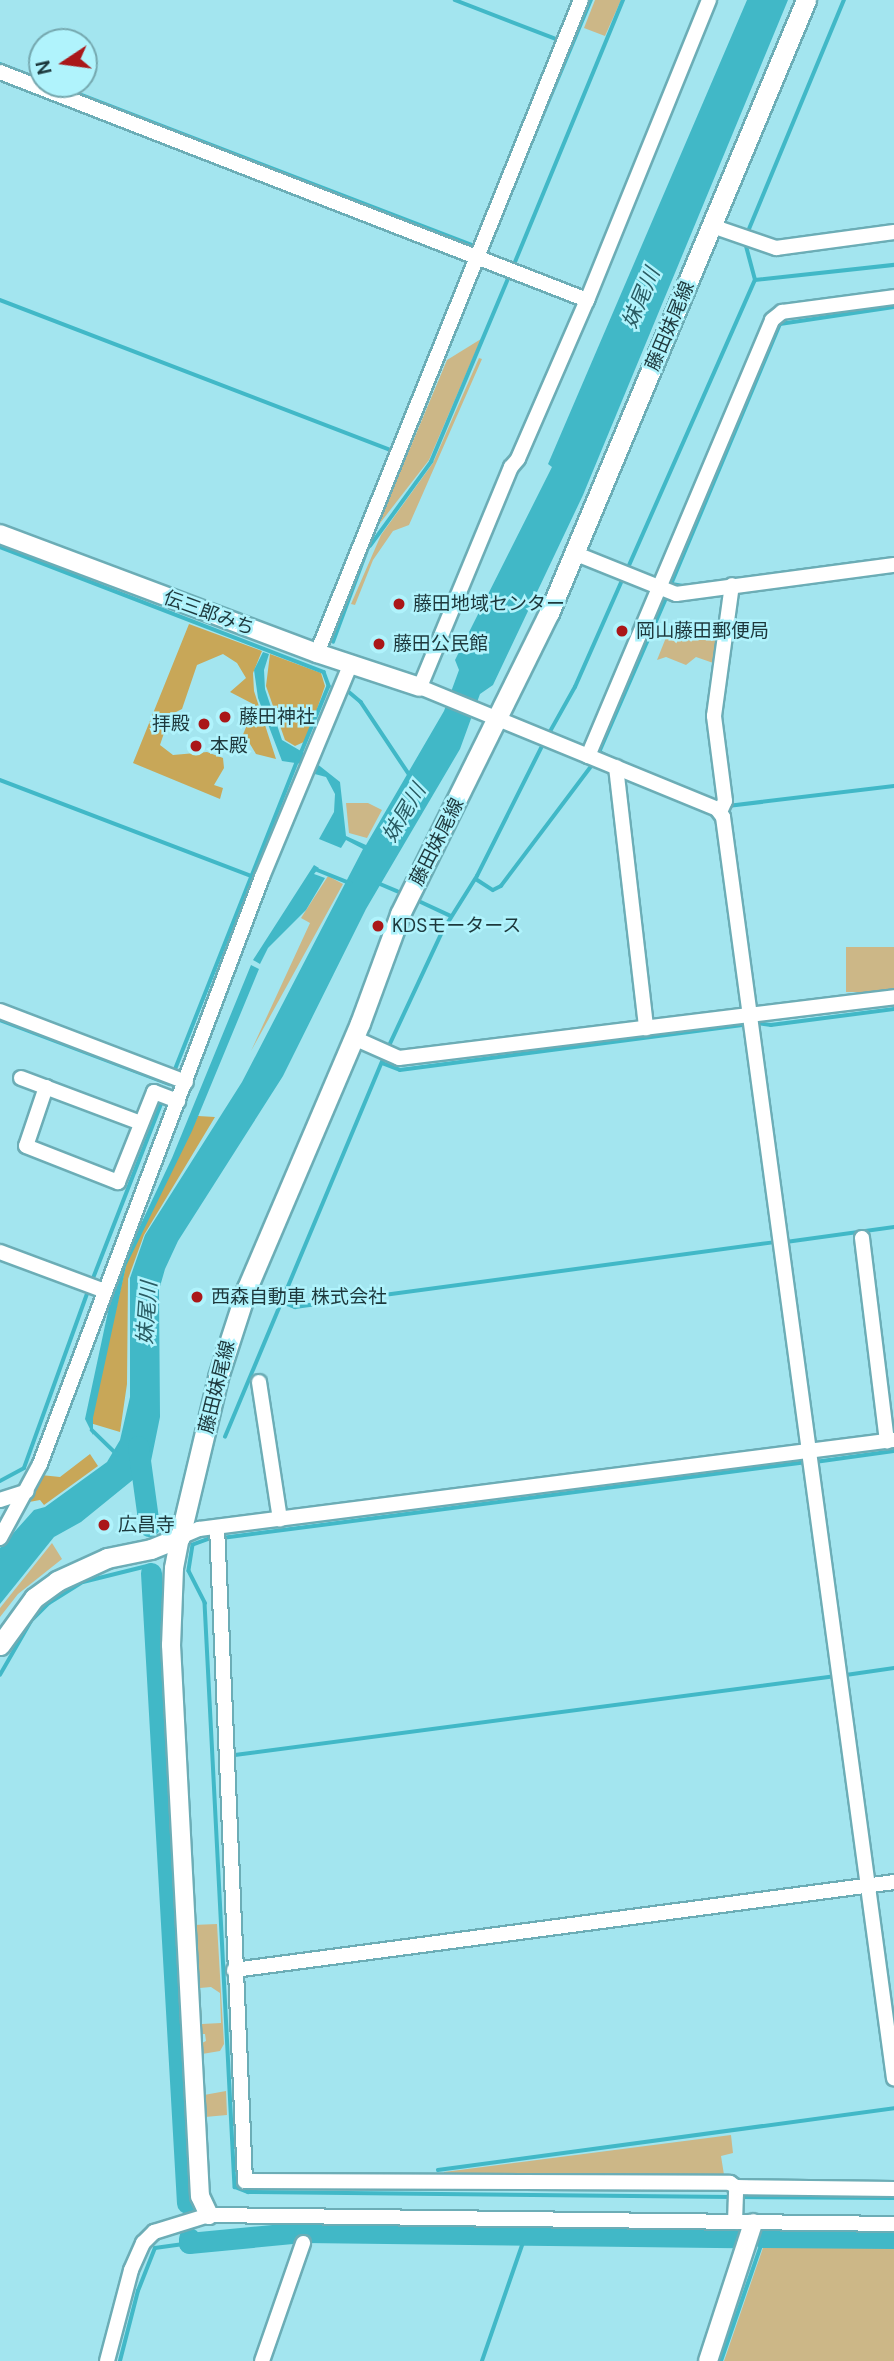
<!DOCTYPE html>
<html>
<head>
<meta charset="utf-8">
<style>
  body { margin:0 }
  #map { position:relative; width:894px; height:2361px; overflow:hidden; background:#a3e5ef; font-family:"DM Sans","Noto Sans JP",sans-serif }
  div>[style] { position:absolute }
  [style*='--x'] { left:calc(var(--x)*1px); top:calc(var(--y)*1px); width:calc(var(--w)*1px); rotate:calc(var(--a)*1deg) }
  .green>* { inset:0; background:#ccb787; transform-origin:0 0 }
  .forest>* { inset:0; background:#c8a758 }
  .water>* { inset:0; background:#41b8c7 }
  .stream>* { height:3.5px; margin:-1.75px; padding:0 1.75px; transform-origin:1.75px; border-radius:1.75px; background:#41b8c7 }
  .river>* { height:21px; margin:-10.5px; padding:0 10.5px; transform-origin:10.5px; border-radius:10.5px; background:#41b8c7 }
  .roads { filter:drop-shadow(2px 0 #6cadb6) drop-shadow(-2px 0 #6cadb6) drop-shadow(0 2px #6cadb6) drop-shadow(0 -2px #6cadb6) }
  .minor>* { height:14px; margin:-7px; padding:0 7px; transform-origin:7px; border-radius:7px; background:#fff }
  .tertiary>* { height:18px; margin:-9px; padding:0 9px; transform-origin:9px; border-radius:9px; background:#fff }
  .secondary>* { height:19px; margin:-9.5px; padding:0 9.5px; transform-origin:9.5px; border-radius:9.5px; background:#fff }
  .dots>* { width:19px; height:19px; translate:-50% -50%; box-sizing:border-box; border:4px solid #b0f3fc; border-radius:50% }
  span { translate:-50% -50%; white-space:nowrap; text-align:center; line-height:1.15; -webkit-text-stroke:5px #b0f3fc; paint-order:stroke }
  .street-label { font-size:19px; color:#1d383c }
  .poi-label { font-size:19px; color:#1d383c }
  .left { translate:0 -50%; text-align:left }
  .right { translate:-100% -50%; text-align:right }
  .water-label { font-size:21px; color:#2a5c63; font-style:italic }
  .north { position:absolute; left:28px; top:28px; width:70px; height:70px; box-sizing:border-box; background:#b0f3fc; border:2px solid #75a8af; border-radius:50%; rotate:257deg; font-size:19px; font-weight:700; line-height:28px; text-align:center; color:#1d383c }
  .north::after { content:''; display:block; margin:auto; width:24px; height:32px; background:#aa1719; clip-path:polygon(50% 0,100% 100%,50% 72%,0 100%) }
</style>
</head>
<body>
<div id="map">
  <div class="green">
    <div style="clip-path:polygon(595px 0,621px 0,605px 36px,584px 28px)"></div>
    <div style="clip-path:polygon(481px 339px,429px 460px,377px 527px,447px 360px)"></div>
    <div style="clip-path:polygon(479px 358px,482px 359px,409px 525px,393px 531px,373px 560px,355px 605px,351px 604px,381px 535px,433px 463px)"></div>
    <div style="clip-path:polygon(671px 625px,722px 632px,719px 665px,696px 657px,686px 665px,666px 657px,657px 660px)"></div>
    <div style="clip-path:polygon(346px 803px,368px 803px,382px 810px,367px 838px,349px 833px)"></div>
    <div style="clip-path:polygon(328px 876px,343px 884px,251px 1051px,310px 923px,301px 918px)"></div>
    <div style="left:894px;top:947px;width:45px;height:48px;rotate:90deg"></div>
    <div style="clip-path:polygon(52px 1543px,62px 1559px,18px 1594px,0 1617px,0 1608px)"></div>
    <div style="clip-path:polygon(evenodd,217px 1924px,224px 2044px,220px 2051px,202px 2054px,200px 2044px,206px 2041px,205px 2034px,198px 2034px,193px 1925px,217px 1924px,211px 1987px,220px 1993px,221px 2023px,202px 2024px,200px 1988px,211px 1987px)"></div>
    <div style="clip-path:polygon(226px 2091px,227px 2115px,205px 2117px,204px 2095px)"></div>
    <div style="clip-path:polygon(731px 2135px,733px 2153px,721px 2156px,725px 2181px,442px 2181px,444px 2172px)"></div>
    <div style="clip-path:polygon(765px 2242px,894px 2243px,894px 2361px,724px 2361px)"></div>
  </div>
  <div class="forest">
    <div style="clip-path:polygon(189px 624px,262px 651px,253px 673px,254px 691px,276px 759px,256px 754px,247px 739px,237px 746px,226px 742px,231px 734px,242px 737px,255px 705px,230px 692px,246px 678px,237px 663px,223px 654px,197px 665px,182px 709px,170px 715px,160px 745px,173px 755px,207px 752px,223px 758px,224px 768px,214px 785px,223px 788px,220px 799px,133px 763px)"></div>
    <div style="clip-path:polygon(270px 654px,321px 673px,325px 686px,306px 741px,295px 746px,285px 740px,266px 686px)"></div>
    <div style="clip-path:polygon(198px 1116px,215px 1117px,144px 1235px,128px 1279px,127px 1384px,120px 1432px,90px 1423px,127px 1261px)"></div>
    <div style="clip-path:polygon(90px 1454px,98px 1466px,44px 1505px,40px 1500px,29px 1502px,41px 1475px,60px 1477px)"></div>
  </div>
  <div class="water">
    <div style="clip-path:polygon(747px 0,788px 0,583px 495px,493px 685px,480px 694px,460px 749px,366px 909px,283px 1076px,178px 1241px,165px 1269px,159px 1290px,160px 1417px,150px 1466px,81px 1522px,54px 1537px,0 1604px,0 1548px,34px 1510px,45px 1507px,107px 1462px,120px 1440px,130px 1397px,130px 1278px,145px 1235px,242px 1082px,363px 849px,346px 840px,341px 848px,319px 839px,334px 812px,335px 794px,326px 777px,311px 773px,316px 763px,340px 782px,346px 836px,366px 845px,444px 711px,459px 670px,455px 660px,552px 467px,548px 464px)"></div>
    <div style="clip-path:polygon(263px 652px,269px 654px,264px 670px,265px 689px,282px 740px,306px 754px,302px 764px,282px 761px,258px 698px,254px 670px)"></div>
    <div style="clip-path:polygon(314px 865px,319px 868px,314px 874px,325px 878px,306px 910px,268px 948px,260px 964px,253px 960px)"></div>
    <div style="clip-path:polygon(251px 965px,259px 969px,192px 1131px,126px 1266px,93px 1418px,93px 1435px,85px 1419px,115px 1279px,172px 1158px)"></div>
  </div>
  <div class="stream">
    <div style="--x:455;--y:0;--w:114;--a:21.1"></div>
    <div style="--x:0;--y:64;--w:45;--a:20.9"></div>
    <div style="--x:53;--y:84;--w:453;--a:21"></div>
    <div style="--x:511;--y:191;--w:207;--a:-67.3"></div>
    <div style="--x:747;--y:234;--w:253;--a:-67.5"></div>
    <div style="--x:513;--y:267;--w:289;--a:-67.6"></div>
    <div style="--x:755;--y:280;--w:140;--a:-6.2"></div>
    <div style="--x:0;--y:300;--w:417;--a:21"></div>
    <div style="--x:370;--y:546;--w:104;--a:-54"></div>
    <div style="--x:431;--y:462;--w:204;--a:-67.2"></div>
    <div style="--x:0;--y:547;--w:347;--a:21.1"></div>
    <div style="--x:324;--y:672;--w:15;--a:70"></div>
    <div style="--x:329;--y:686;--w:74;--a:112.4"></div>
    <div style="--x:627;--y:570;--w:317;--a:-66.2"></div>
    <div style="--x:755;--y:280;--w:39;--a:-105"></div>
    <div style="--x:672;--y:584;--w:11;--a:10"></div>
    <div style="--x:683;--y:586;--w:190;--a:-7.6"></div>
    <div style="--x:670;--y:587;--w:285;--a:-67.3"></div>
    <div style="--x:780;--y:324;--w:115;--a:-8.5"></div>
    <div style="--x:333;--y:642;--w:110;--a:-69.7"></div>
    <div style="--x:348;--y:691;--w:17;--a:40"></div>
    <div style="--x:361;--y:702;--w:90;--a:56.3"></div>
    <div style="--x:547;--y:737;--w:57;--a:-60.8"></div>
    <div style="--x:575;--y:687;--w:121;--a:-66.2"></div>
    <div style="--x:600;--y:752;--w:27;--a:27"></div>
    <div style="--x:597;--y:757;--w:178;--a:-66.5"></div>
    <div style="--x:0;--y:780;--w:267;--a:20.9"></div>
    <div style="--x:728;--y:806;--w:167;--a:-6.9"></div>
    <div style="--x:315;--y:869;--w:38;--a:22"></div>
    <div style="--x:476;--y:879;--w:20;--a:33"></div>
    <div style="--x:493;--y:890;--w:9;--a:-27"></div>
    <div style="--x:501;--y:886;--w:153;--a:-53"></div>
    <div style="--x:378;--y:883;--w:21;--a:23"></div>
    <div style="--x:421;--y:902;--w:33;--a:25"></div>
    <div style="--x:0;--y:1020;--w:181;--a:20.7"></div>
    <div style="--x:757;--y:1023;--w:14;--a:8"></div>
    <div style="--x:771;--y:1025;--w:124;--a:-7.4"></div>
    <div style="--x:388;--y:1048;--w:128;--a:-65"></div>
    <div style="--x:442;--y:932;--w:66;--a:-58"></div>
    <div style="--x:477;--y:876;--w:148;--a:-63.4"></div>
    <div style="--x:382;--y:1063;--w:19;--a:21"></div>
    <div style="--x:400;--y:1070;--w:345;--a:-7.5"></div>
    <div style="--x:174;--y:1072;--w:334;--a:-68.4"></div>
    <div style="--x:786;--y:1242;--w:109;--a:-7.9"></div>
    <div style="--x:92;--y:1281;--w:195;--a:-68.7"></div>
    <div style="--x:282;--y:1302;--w:14;--a:21"></div>
    <div style="--x:295;--y:1307;--w:480;--a:-7.7"></div>
    <div style="--x:92;--y:1430;--w:35;--a:44"></div>
    <div style="--x:225;--y:1437;--w:414;--a:-67.3"></div>
    <div style="--x:815;--y:1462;--w:80;--a:-7.9"></div>
    <div style="--x:0;--y:1481;--w:27;--a:-28"></div>
    <div style="--x:24;--y:1468;--w:191;--a:-70.1"></div>
    <div style="--x:212;--y:1538;--w:20;--a:160"></div>
    <div style="--x:193;--y:1545;--w:26;--a:99"></div>
    <div style="--x:189;--y:1571;--w:36;--a:63"></div>
    <div style="--x:205;--y:1603;--w:585;--a:87.06"></div>
    <div style="--x:235;--y:2187;--w:14;--a:21"></div>
    <div style="--x:248;--y:2192;--w:483;--a:0.6"></div>
    <div style="--x:222;--y:1538;--w:590;--a:-7.4"></div>
    <div style="--x:0;--y:1675;--w:62;--a:-60.1"></div>
    <div style="--x:31;--y:1621;--w:25;--a:-45"></div>
    <div style="--x:49;--y:1603;--w:40;--a:-32"></div>
    <div style="--x:83;--y:1582;--w:70;--a:-14"></div>
    <div style="--x:846;--y:1675;--w:49;--a:-8.3"></div>
    <div style="--x:235;--y:1755;--w:606;--a:-7.49"></div>
    <div style="--x:438;--y:2170;--w:460;--a:-7.7"></div>
    <div style="--x:739;--y:2197;--w:155;--a:0.4"></div>
    <div style="--x:120;--y:2361;--w:72;--a:-75.6"></div>
    <div style="--x:138;--y:2291;--w:46;--a:-68.4"></div>
    <div style="--x:155;--y:2248;--w:34;--a:-8"></div>
    <div style="--x:482;--y:2361;--w:134;--a:-70.9"></div>
    <div style="--x:721;--y:2361;--w:131;--a:-70.9"></div>
  </div>
  <div class="river">
    <div style="--x:138;--y:1446;--w:81;--a:82.2"></div>
    <div style="--x:151;--y:1573;--w:631;--a:86.73"></div>
    <div style="--x:762;--y:2237;--w:132;--a:0.4"></div>
    <div style="--x:189;--y:2238;--w:5;--a:90"></div>
    <div style="--x:189;--y:2243;--w:116;--a:-5.5"></div>
    <div style="--x:304;--y:2232;--w:432;--a:0.7"></div>
  </div>
  <div class="roads">
    <div class="minor">
      <div style="--x:709;--y:0;--w:324;--a:112.1"></div>
      <div style="--x:587;--y:300;--w:173;--a:113.5"></div>
      <div style="--x:518;--y:459;--w:11;--a:131"></div>
      <div style="--x:511;--y:467;--w:238;--a:112.5"></div>
      <div style="--x:420;--y:687;--w:321;--a:22.3"></div>
      <div style="--x:717;--y:809;--w:10;--a:53"></div>
      <div style="--x:723;--y:817;--w:1273;--a:82.28"></div>
      <div style="--x:0;--y:72;--w:630;--a:21.23"></div>
      <div style="--x:712;--y:226;--w:68;--a:19"></div>
      <div style="--x:776;--y:248;--w:119;--a:-7.7"></div>
      <div style="--x:574;--y:553;--w:110;--a:21.9"></div>
      <div style="--x:676;--y:594;--w:220;--a:-7.6"></div>
      <div style="--x:317;--y:653;--w:704;--a:-67.99"></div>
      <div style="--x:588;--y:756;--w:473;--a:-67.1"></div>
      <div style="--x:772;--y:320;--w:13;--a:-39"></div>
      <div style="--x:782;--y:312;--w:113;--a:-7.6"></div>
      <div style="--x:616;--y:767;--w:263;--a:83.4"></div>
      <div style="--x:720;--y:812;--w:12;--a:-66"></div>
      <div style="--x:725;--y:801;--w:86;--a:-97.4"></div>
      <div style="--x:714;--y:716;--w:132;--a:-82.2"></div>
      <div style="--x:0;--y:1011;--w:199;--a:20.9"></div>
      <div style="--x:354;--y:1038;--w:49;--a:24"></div>
      <div style="--x:399;--y:1058;--w:499;--a:-7"></div>
      <div style="--x:21;--y:1078;--w:128;--a:20.6"></div>
      <div style="--x:46;--y:1087;--w:62;--a:108.7"></div>
      <div style="--x:26;--y:1146;--w:99;--a:21.4"></div>
      <div style="--x:118;--y:1182;--w:97;--a:-68.2"></div>
      <div style="--x:154;--y:1092;--w:26;--a:21"></div>
      <div style="--x:862;--y:1238;--w:205;--a:83"></div>
      <div style="--x:0;--y:1252;--w:112;--a:20.4"></div>
      <div style="--x:259;--y:1382;--w:139;--a:81.3"></div>
      <div style="--x:0;--y:1500;--w:28;--a:-18"></div>
      <div style="--x:217;--y:1527;--w:655;--a:87.55"></div>
      <div style="--x:245;--y:2181;--w:485;--a:0.2"></div>
      <div style="--x:730;--y:2183;--w:7;--a:34"></div>
      <div style="--x:736;--y:2187;--w:158;--a:0.7"></div>
      <div style="--x:180;--y:1537;--w:21;--a:-23"></div>
      <div style="--x:199;--y:1529;--w:701;--a:-7.3"></div>
      <div style="--x:0;--y:1538;--w:84;--a:-61.6"></div>
      <div style="--x:40;--y:1464;--w:628;--a:-69.28"></div>
      <div style="--x:262;--y:877;--w:232;--a:-67.4"></div>
      <div style="--x:234;--y:1970;--w:666;--a:-7.59"></div>
      <div style="--x:735;--y:2222;--w:35;--a:-88"></div>
      <div style="--x:107;--y:2361;--w:94;--a:-75.2"></div>
      <div style="--x:131;--y:2270;--w:30;--a:-66"></div>
      <div style="--x:143;--y:2243;--w:16;--a:-45"></div>
      <div style="--x:154;--y:2232;--w:58;--a:-17.2"></div>
      <div style="--x:209;--y:2215;--w:685;--a:0.75"></div>
      <div style="--x:262;--y:2361;--w:125;--a:-70.8"></div>
    </div>
    <div class="tertiary">
      <div style="--x:0;--y:534;--w:339;--a:20.6"></div>
      <div style="--x:317;--y:653;--w:108;--a:18.3"></div>
      <div style="--x:180;--y:1537;--w:32;--a:101"></div>
      <div style="--x:174;--y:1568;--w:77;--a:92.2"></div>
      <div style="--x:171;--y:1645;--w:552;--a:86.99"></div>
      <div style="--x:200;--y:2196;--w:21;--a:65"></div>
      <div style="--x:708;--y:2361;--w:145;--a:-71.9"></div>
    </div>
    <div class="secondary">
      <div style="--x:0;--y:1645;--w:58;--a:-54.1"></div>
      <div style="--x:34;--y:1598;--w:29;--a:-36"></div>
      <div style="--x:57;--y:1581;--w:55;--a:-24.7"></div>
      <div style="--x:107;--y:1558;--w:45;--a:-11.6"></div>
      <div style="--x:151;--y:1549;--w:31;--a:-22"></div>
      <div style="--x:180;--y:1537;--w:164;--a:-76.6"></div>
      <div style="--x:218;--y:1377;--w:94;--a:-72"></div>
      <div style="--x:247;--y:1288;--w:288;--a:-66.9"></div>
      <div style="--x:360;--y:1023;--w:116;--a:-69.8"></div>
      <div style="--x:400;--y:914;--w:336;--a:-63.7"></div>
      <div style="--x:549;--y:613;--w:665;--a:-67.25"></div>
    </div>
  </div>
  <div class="dots">
    <div style="left:399px;top:604px;background:#aa1719"></div>
    <div style="left:622px;top:631px;background:#aa1719"></div>
    <div style="left:379px;top:644px;background:#aa1719"></div>
    <div style="left:225px;top:717px;background:#aa1719"></div>
    <div style="left:204px;top:724px;background:#aa1719"></div>
    <div style="left:196px;top:746px;background:#aa1719"></div>
    <div style="left:378px;top:926px;background:#aa1719"></div>
    <div style="left:197px;top:1297px;background:#aa1719"></div>
    <div style="left:104px;top:1525px;background:#aa1719"></div>
  </div>
  <div class="street-label">
    <span style="left:670px;top:326px;rotate:-67deg">藤田妹尾線</span>
    <span style="left:209px;top:613px;rotate:20deg">伝三郎みち</span>
    <span style="left:437px;top:842px;rotate:-63deg">藤田妹尾線</span>
    <span style="left:217px;top:1387px;rotate:-76deg">藤田妹尾線</span>
  </div>
  <div class="poi-label">
    <span class="left" style="left:413px;top:604px">藤田地域センター</span>
    <span class="left" style="left:636px;top:631px">岡山藤田郵便局</span>
    <span class="left" style="left:393px;top:644px">藤田公民館</span>
    <span class="left" style="left:239px;top:717px">藤田神社</span>
    <span class="right" style="left:190px;top:724px">拝殿</span>
    <span class="left" style="left:210px;top:746px">本殿</span>
    <span class="left" style="left:392px;top:926px">KDSモータース</span>
    <span class="left" style="left:211px;top:1297px">西森自動車 株式会社</span>
    <span class="left" style="left:118px;top:1525px">広昌寺</span>
  </div>
  <div class="water-label">
    <span style="left:641px;top:298px;rotate:-67deg">妹尾川</span>
    <span style="left:404px;top:813px;rotate:-59deg">妹尾川</span>
    <span style="left:147px;top:1313px;rotate:-86deg">妹尾川</span>
  </div>
  <div class="north">N</div>
</div>
</body>
</html>
